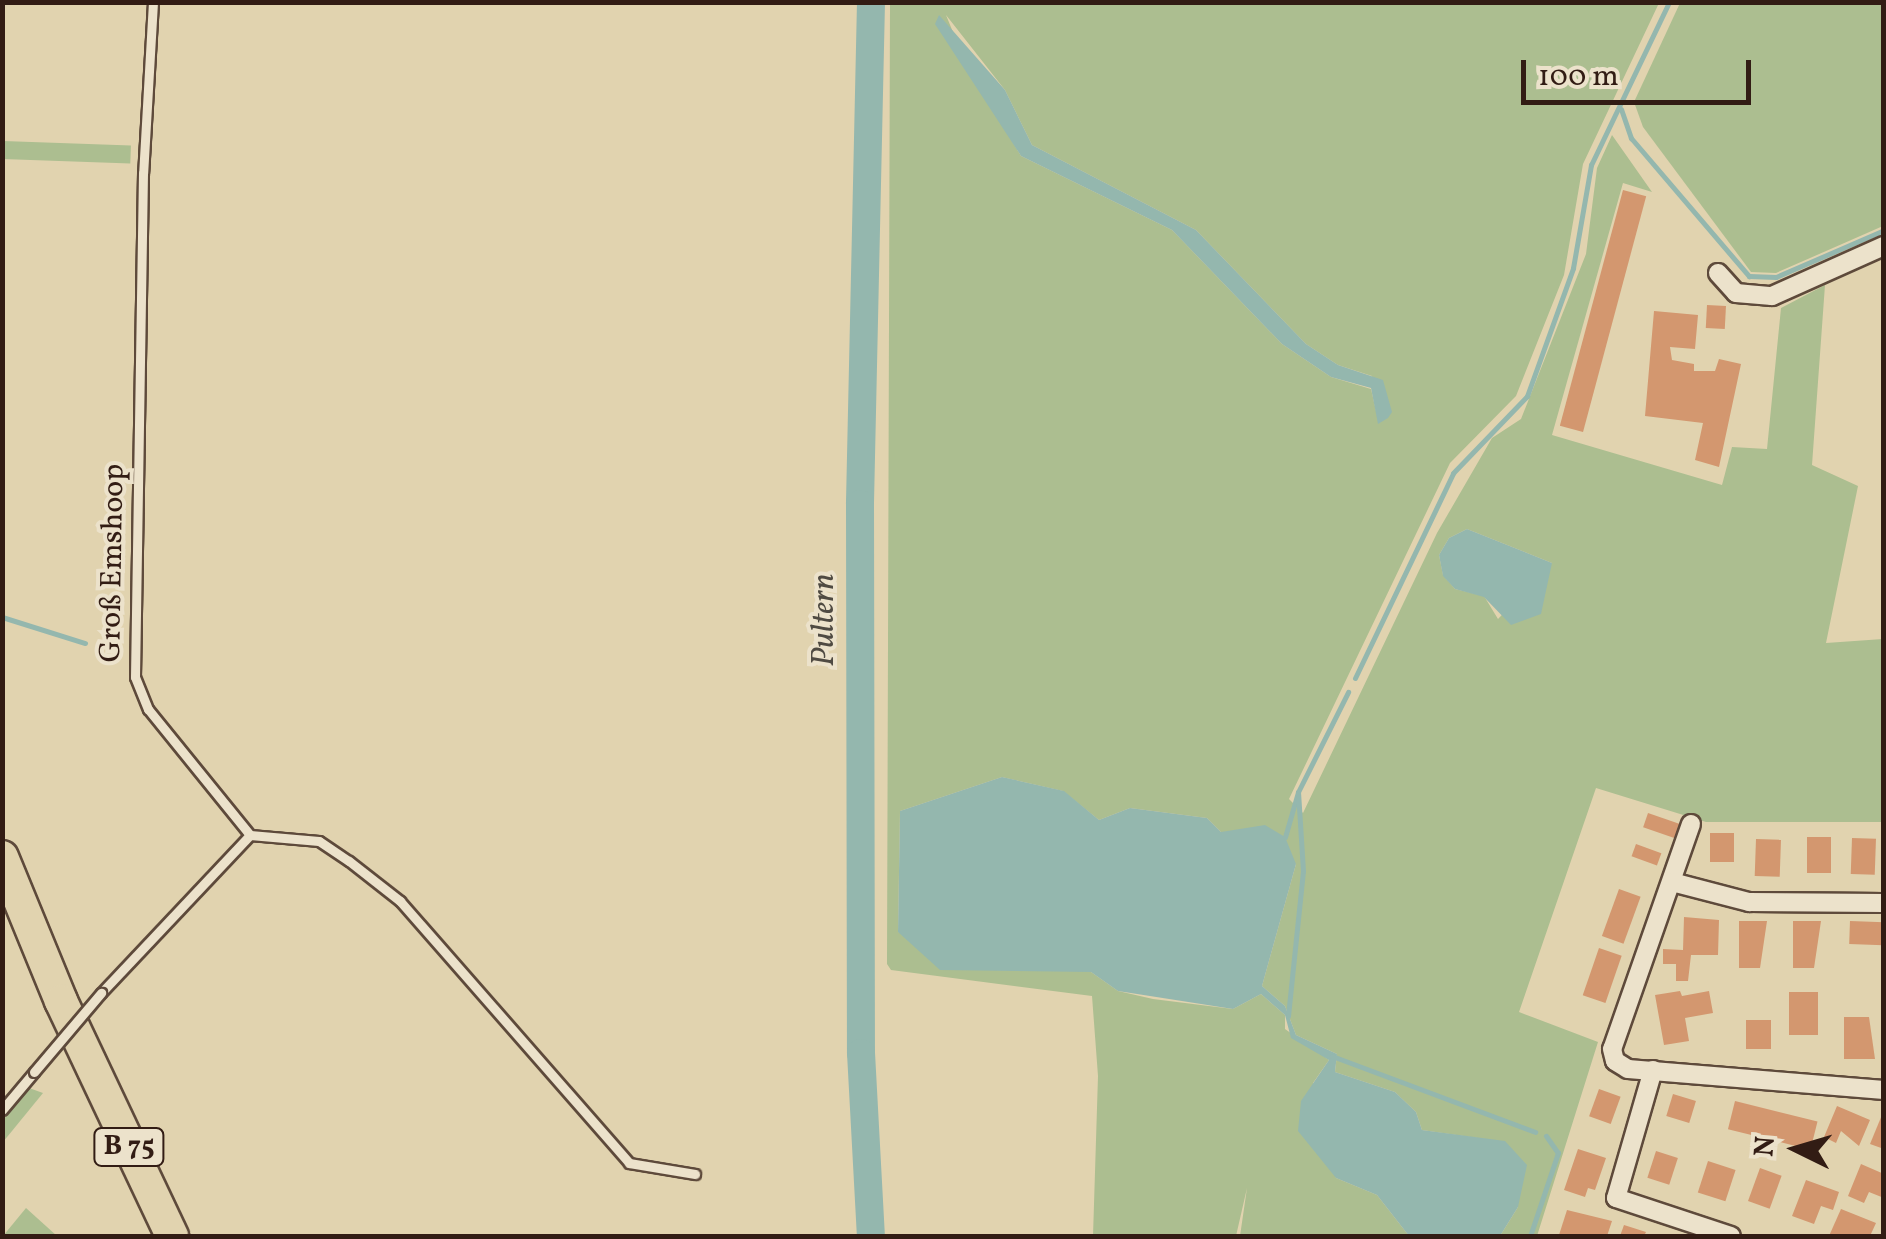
<!DOCTYPE html>
<html>
<head>
<meta charset="utf-8">
<style>
  body { margin:0 }
  #map { position:relative; width:1886px; height:1239px; overflow:hidden; background:#e1d3af; font-family:Vollkorn,serif }
  div>[style] { position:absolute }
  [style*='--x'] { left:calc(var(--x)*1px); top:calc(var(--y)*1px); width:calc(var(--w)*1px); rotate:calc(var(--a)*1deg) }
  .green>* { inset:0; background:#acbe90; transform-origin:0 0 }
  .water>* { inset:0; background:#94b7ae }
  .stream>* { height:5px; margin:-2.5px; padding:0 2.5px; transform-origin:2.5px; border-radius:2.5px; background:#94b7ae }
  .river>* { height:28px; margin:-14px; padding:0 14px; transform-origin:14px; border-radius:14px; background:#94b7ae }
  .building>* { inset:0; background:#d3976f; transform-origin:0 0 }
  .roads { filter:drop-shadow(2px 0 #5e4a3b) drop-shadow(-2px 0 #5e4a3b) drop-shadow(0 2px #5e4a3b) drop-shadow(0 -2px #5e4a3b) }
  .lane>* { height:9px; margin:-4.5px; padding:0 4.5px; transform-origin:4.5px; border-radius:4.5px; background:#ece2cb }
  .street>* { height:18px; margin:-9px; padding:0 9px; transform-origin:9px; border-radius:9px; background:#ece2cb }
  .highway>* { height:32px; margin:-16px; padding:0 16px; transform-origin:16px; border-radius:16px; background:#e1d3af }
  .bridges { filter:drop-shadow(2px 0 #5e4a3b) drop-shadow(-2px 0 #5e4a3b) drop-shadow(0 2px #5e4a3b) drop-shadow(0 -2px #5e4a3b) }
  .lane-bridge>* { height:9px; margin:-4.5px; padding:0 4.5px; transform-origin:4.5px; border-radius:4.5px; background:#ece2cb }
  span { translate:-50% -50%; white-space:nowrap; text-align:center; line-height:1.15; -webkit-text-stroke:8px #ece2cb; paint-order:stroke }
  .shield-label span { padding:2px 8px; background:#ece2cb; border:2px solid; border-radius:8px; -webkit-text-stroke-width:0 }
  .shield-label { font-size:28px; color:#321c14; font-weight:700 }
  .street-label { font-size:30px; color:#321c14 }
  .water-label { font-size:32px; color:#4f4a42; font-style:italic }
  .frame { position:absolute; inset:0; border:5px solid #321c14; pointer-events:none }
  .north { position:absolute; left:1746px; top:1099px; width:100px; height:100px; -webkit-text-stroke:8px #ece2cb; paint-order:stroke; rotate:275deg; font-size:28px; font-weight:700; line-height:40px; text-align:center; color:#321c14 }
  .north::after { content:''; display:block; margin:auto; width:35px; height:45px; background:#321c14; clip-path:polygon(50% 0,100% 100%,50% 72%,0 100%) }
  .scale { position:absolute; left:1521px; top:60px; width:230px; height:45px; box-sizing:border-box; border:5px solid #321c14; border-top:0; padding-left:12px; font-size:30px; line-height:35px; white-space:nowrap; color:#321c14; -webkit-text-stroke:8px #ece2cb; paint-order:stroke }
</style>
</head>
<body>
<div id="map">
  <div class="green">
    <div style="clip-path:polygon(evenodd,890px 3px,1659px 3px,1583px 164px,1564px 275px,1516px 396px,1450px 463px,1289px 799px,1303px 813px,1437px 533px,1492px 438px,1521px 419px,1586px 254px,1597px 168px,1612px 135px,1652px 192px,1623px 183px,1552px 435px,1722px 485px,1732px 447px,1767px 449px,1781px 308px,1825px 285px,1812px 465px,1858px 486px,1826px 643px,1883px 639px,1883px 822px,1706px 822px,1596px 788px,1519px 1012px,1598px 1042px,1537px 1236px,1500px 1236px,1518px 1207px,1505px 1142px,1422px 1130px,1416px 1112px,1395px 1092px,1335px 1072px,1337px 1054px,1296px 1035px,1285px 1006px,1262px 986px,1296px 864px,1221px 832px,1207px 818px,1130px 808px,1099px 820px,1063px 791px,1002px 777px,900px 811px,898px 932px,1091px 972px,1118px 991px,1153px 999px,1233px 1009px,1261px 994px,1285px 1015px,1285px 1029px,1329px 1060px,1313px 1083px,1336px 1178px,1377px 1195px,1409px 1236px,1240px 1236px,1247px 1188px,1236px 1236px,1093px 1236px,1098px 1076px,1092px 996px,891px 970px,887px 964px,890px 3px,946px 15px,1005px 90px,1032px 145px,1196px 230px,1306px 344px,1338px 365px,1372px 376px,1379px 424px,1371px 389px,1331px 377px,1282px 344px,1172px 230px,1021px 156px,968px 69px,946px 15px,890px 3px,1467px 529px,1552px 563px,1498px 619px,1484px 596px,1455px 589px,1443px 575px,1439px 555px,1449px 538px,1467px 529px)"></div>
    <div style="clip-path:polygon(1680px 3px,1883px 3px,1883px 226px,1776px 273px,1751px 272px,1643px 127px,1634px 102px)"></div>
    <div style="left:3px;top:141px;width:128px;height:18px;rotate:2deg"></div>
    <div style="clip-path:polygon(29px 1088px,43px 1093px,3px 1142px,3px 1120px)"></div>
    <div style="clip-path:polygon(26px 1208px,57px 1236px,3px 1236px)"></div>
  </div>
  <div class="water">
    <div style="clip-path:polygon(939px 15px,1005px 90px,1032px 145px,1196px 230px,1306px 344px,1338px 365px,1383px 380px,1392px 412px,1388px 418px,1378px 424px,1371px 388px,1331px 377px,1282px 344px,1172px 230px,1021px 156px,935px 24px)"></div>
    <div style="clip-path:polygon(1467px 529px,1552px 563px,1541px 614px,1511px 625px,1484px 597px,1455px 589px,1443px 576px,1439px 555px,1449px 538px)"></div>
    <div style="clip-path:polygon(1002px 777px,1064px 791px,1099px 820px,1130px 808px,1207px 818px,1221px 832px,1265px 825px,1285px 837px,1296px 864px,1262px 986px,1285px 1006px,1296px 1035px,1337px 1054px,1335px 1072px,1395px 1092px,1416px 1112px,1422px 1130px,1505px 1141px,1527px 1165px,1518px 1207px,1500px 1236px,1409px 1236px,1377px 1195px,1336px 1178px,1298px 1131px,1301px 1101px,1329px 1060px,1291px 1038px,1285px 1015px,1261px 994px,1233px 1009px,1118px 991px,1091px 972px,940px 970px,898px 932px,900px 811px)"></div>
  </div>
  <div class="stream">
    <div style="--x:1621;--y:109;--w:31;--a:71"></div>
    <div style="--x:1631;--y:138;--w:182;--a:49.5"></div>
    <div style="--x:1749;--y:276;--w:27;--a:2"></div>
    <div style="--x:1776;--y:277;--w:118;--a:-23.5"></div>
    <div style="--x:2;--y:617;--w:87;--a:17.4"></div>
    <div style="--x:1355;--y:678;--w:227;--a:-64.4"></div>
    <div style="--x:1453;--y:473;--w:107;--a:-46.1"></div>
    <div style="--x:1527;--y:396;--w:136;--a:-70.2"></div>
    <div style="--x:1573;--y:268;--w:105;--a:-80.1"></div>
    <div style="--x:1591;--y:165;--w:181;--a:-64.4"></div>
    <div style="--x:1285;--y:837;--w:47;--a:-73.9"></div>
    <div style="--x:1298;--y:792;--w:112;--a:-63.4"></div>
    <div style="--x:1288;--y:1016;--w:146;--a:-84.1"></div>
    <div style="--x:1303;--y:871;--w:79;--a:-93.6"></div>
    <div style="--x:1332;--y:1056;--w:217;--a:20.5"></div>
    <div style="--x:1530;--y:1236;--w:88;--a:-71.4"></div>
    <div style="--x:1558;--y:1153;--w:21;--a:-125"></div>
  </div>
  <div class="river">
    <div style="--x:871;--y:2;--w:502;--a:91.26"></div>
    <div style="--x:860;--y:504;--w:549;--a:89.9"></div>
    <div style="--x:861;--y:1053;--w:183;--a:86.9"></div>
  </div>
  <div class="building">
    <div style="left:1623px;top:190px;width:24px;height:244px;rotate:15deg"></div>
    <div style="left:1707px;top:305px;width:19px;height:23px;rotate:3deg"></div>
    <div style="clip-path:polygon(1654px 311px,1698px 315px,1695px 349px,1670px 347px,1672px 360px,1694px 364px,1694px 371px,1715px 371px,1719px 359px,1741px 364px,1719px 467px,1695px 460px,1703px 423px,1645px 416px)"></div>
    <div style="left:1648px;top:813px;width:36px;height:15px;rotate:19deg"></div>
    <div style="left:1710px;top:833px;width:24px;height:29px"></div>
    <div style="left:1807px;top:837px;width:24px;height:36px"></div>
    <div style="left:1852px;top:838px;width:24px;height:36px;rotate:2deg"></div>
    <div style="left:1756px;top:839px;width:25px;height:37px;rotate:2deg"></div>
    <div style="left:1636px;top:844px;width:27px;height:13px;rotate:20deg"></div>
    <div style="left:1619px;top:889px;width:23px;height:50px;rotate:20deg"></div>
    <div style="clip-path:polygon(1684px 917px,1719px 920px,1718px 955px,1691px 955px,1688px 981px,1676px 981px,1676px 964px,1663px 964px,1663px 949px,1683px 950px)"></div>
    <div style="clip-path:polygon(1739px 921px,1767px 921px,1760px 968px,1739px 968px)"></div>
    <div style="clip-path:polygon(1793px 921px,1821px 921px,1814px 968px,1793px 968px)"></div>
    <div style="left:1850px;top:921px;width:34px;height:23px;rotate:2deg"></div>
    <div style="left:1599px;top:948px;width:24px;height:50px;rotate:19deg"></div>
    <div style="clip-path:polygon(1680px 991px,1682px 996px,1709px 991px,1713px 1013px,1685px 1018px,1689px 1041px,1664px 1045px,1655px 995px)"></div>
    <div style="left:1789px;top:992px;width:29px;height:43px"></div>
    <div style="clip-path:polygon(1844px 1017px,1869px 1017px,1875px 1059px,1844px 1059px)"></div>
    <div style="left:1746px;top:1020px;width:25px;height:29px"></div>
    <div style="left:1599px;top:1089px;width:23px;height:29px;rotate:20deg"></div>
    <div style="left:1673px;top:1094px;width:24px;height:23px;rotate:17deg"></div>
    <div style="left:1735px;top:1101px;width:85px;height:29px;rotate:14deg"></div>
    <div style="clip-path:polygon(1837px 1106px,1870px 1120px,1859px 1146px,1841px 1131px,1836px 1143px,1824px 1137px)"></div>
    <div style="clip-path:polygon(1884px 1110px,1884px 1149px,1870px 1144px)"></div>
    <div style="clip-path:polygon(1578px 1149px,1606px 1158px,1595px 1190px,1588px 1188px,1585px 1197px,1564px 1190px)"></div>
    <div style="left:1656px;top:1151px;width:23px;height:28px;rotate:18deg"></div>
    <div style="left:1708px;top:1161px;width:29px;height:33px;rotate:18deg"></div>
    <div style="clip-path:polygon(1861px 1164px,1884px 1174px,1884px 1198px,1869px 1192px,1864px 1203px,1848px 1196px)"></div>
    <div style="left:1760px;top:1168px;width:23px;height:35px;rotate:20deg"></div>
    <div style="clip-path:polygon(1806px 1180px,1839px 1192px,1833px 1210px,1821px 1206px,1814px 1224px,1792px 1216px)"></div>
    <div style="clip-path:polygon(1841px 1209px,1876px 1223px,1870px 1236px,1829px 1236px)"></div>
    <div style="clip-path:polygon(1567px 1210px,1612px 1221px,1607px 1236px,1559px 1235px)"></div>
    <div style="clip-path:polygon(1624px 1225px,1646px 1232px,1644px 1236px,1620px 1236px)"></div>
  </div>
  <div class="roads">
    <div class="lane">
      <div style="--x:153;--y:2;--w:171;--a:93.3"></div>
      <div style="--x:143;--y:173;--w:504;--a:90.91"></div>
      <div style="--x:135;--y:677;--w:35;--a:68"></div>
      <div style="--x:148;--y:709;--w:162;--a:51"></div>
      <div style="--x:250;--y:835;--w:69;--a:5"></div>
      <div style="--x:319;--y:841;--w:36;--a:34"></div>
      <div style="--x:349;--y:861;--w:65;--a:38.1"></div>
      <div style="--x:400;--y:901;--w:348;--a:48.8"></div>
      <div style="--x:629;--y:1163;--w:67;--a:9.5"></div>
      <div style="--x:101;--y:993;--w:217;--a:-46.7"></div>
      <div style="--x:2;--y:1110;--w:50;--a:-49.9"></div>
    </div>
    <div class="street">
      <div style="--x:1718;--y:273;--w:27;--a:48"></div>
      <div style="--x:1736;--y:293;--w:36;--a:5"></div>
      <div style="--x:1772;--y:296;--w:123;--a:-24.1"></div>
      <div style="--x:1691;--y:824;--w:238;--a:109.3"></div>
      <div style="--x:1612;--y:1049;--w:12;--a:76"></div>
      <div style="--x:1615;--y:1061;--w:15;--a:32"></div>
      <div style="--x:1628;--y:1069;--w:257;--a:4.7"></div>
      <div style="--x:1672;--y:882;--w:80;--a:14.6"></div>
      <div style="--x:1749;--y:902;--w:135;--a:0.4"></div>
      <div style="--x:1653;--y:1070;--w:133;--a:106.1"></div>
      <div style="--x:1616;--y:1198;--w:121;--a:18.3"></div>
    </div>
    <div class="highway">
      <div style="--x:2;--y:857;--w:156;--a:67.7"></div>
      <div style="--x:61;--y:1001;--w:260;--a:64.7"></div>
    </div>
  </div>
  <div class="bridges">
    <div class="lane-bridge">
      <div style="--x:34;--y:1072;--w:104;--a:-49.7"></div>
    </div>
  </div>
  <div class="shield-label">
    <span style="left:129px;top:1147px">B 75</span>
  </div>
  <div class="street-label">
    <span style="left:113px;top:563px;rotate:-89deg">Groß Emshoop</span>
  </div>
  <div class="water-label">
    <span style="left:825px;top:620px;rotate:-90deg">Pultern</span>
  </div>
  <div class="frame"></div>
  <div class="north">N</div>
  <div class="scale">100 m</div>
</div>
</body>
</html>
